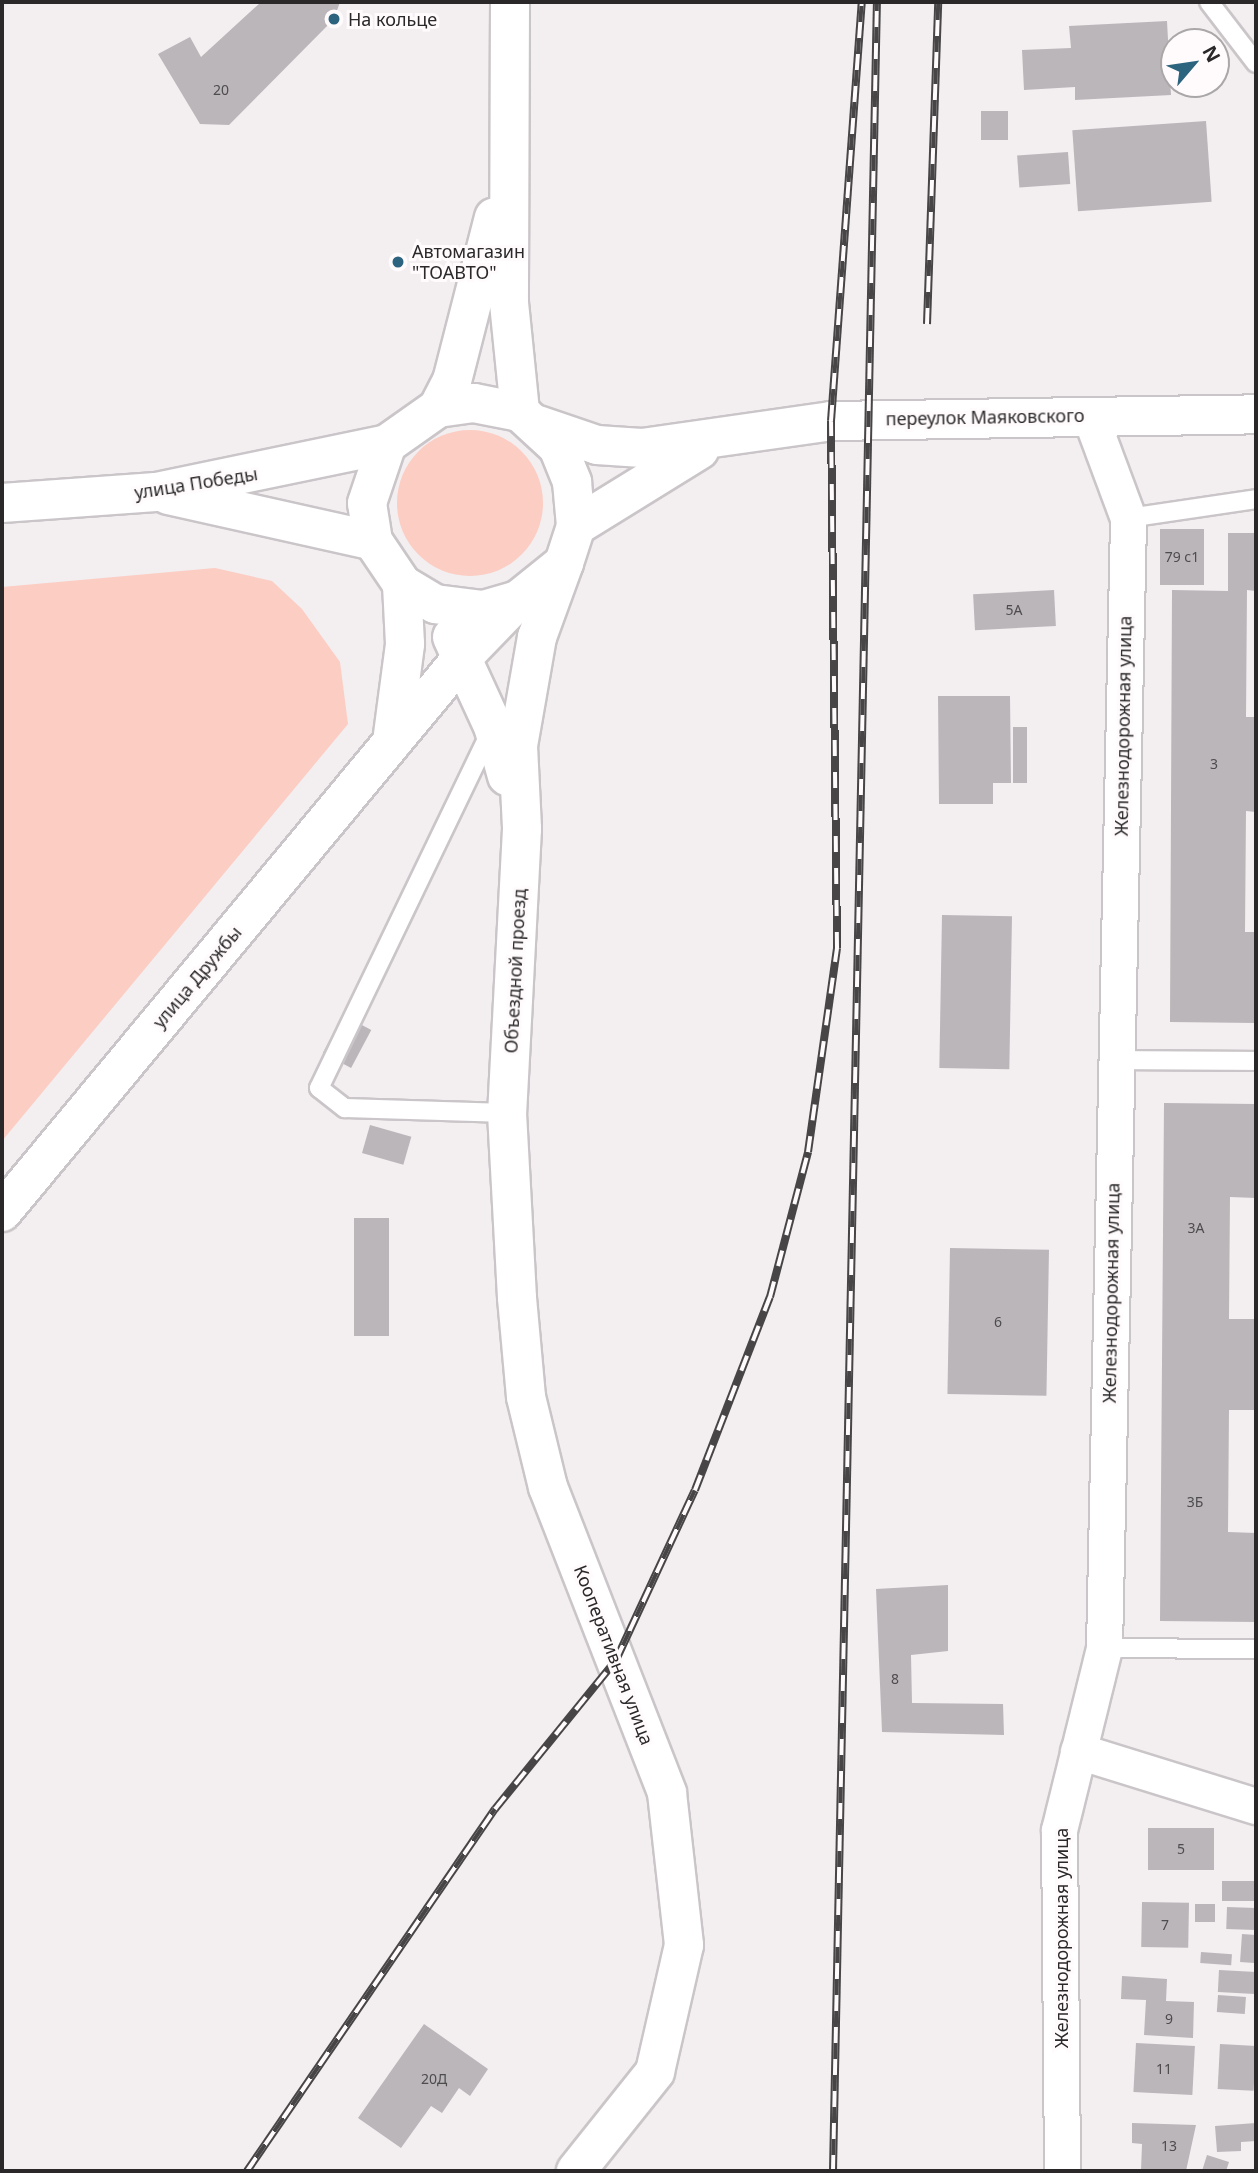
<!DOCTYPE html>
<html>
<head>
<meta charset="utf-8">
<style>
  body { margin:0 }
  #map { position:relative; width:1258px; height:2173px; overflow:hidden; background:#f3eef0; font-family:"Noto Sans",sans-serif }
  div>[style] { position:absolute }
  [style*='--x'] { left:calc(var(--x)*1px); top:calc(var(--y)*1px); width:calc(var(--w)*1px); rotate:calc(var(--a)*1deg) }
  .green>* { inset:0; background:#fccdc3 }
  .round { border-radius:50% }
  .building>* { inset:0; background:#bab6ba; transform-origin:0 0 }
  .roads { filter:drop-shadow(2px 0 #cac5c8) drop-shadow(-2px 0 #cac5c8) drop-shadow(0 2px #cac5c8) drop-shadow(0 -2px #cac5c8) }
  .service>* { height:18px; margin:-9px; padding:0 9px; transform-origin:9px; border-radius:9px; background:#fff }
  .minor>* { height:35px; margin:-17.5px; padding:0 17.5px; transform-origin:17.5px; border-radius:17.5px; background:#fff }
  .secondary>* { height:38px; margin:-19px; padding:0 19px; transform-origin:19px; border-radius:19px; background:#fff }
  .rail>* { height:8px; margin-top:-4px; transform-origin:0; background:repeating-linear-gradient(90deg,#fffbfd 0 16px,#474546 0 32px); box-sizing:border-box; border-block:2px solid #474546 }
  .dots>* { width:19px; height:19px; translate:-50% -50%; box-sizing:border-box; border:4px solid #fffbfd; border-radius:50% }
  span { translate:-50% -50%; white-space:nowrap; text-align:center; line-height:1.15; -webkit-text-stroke:6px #fffbfd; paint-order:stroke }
  .number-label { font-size:14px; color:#4e4c4d }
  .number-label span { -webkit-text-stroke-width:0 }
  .poi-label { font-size:18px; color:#2a2829 }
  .left { translate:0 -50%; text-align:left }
  .street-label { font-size:18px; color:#2a2829 }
  .frame { position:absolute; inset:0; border:4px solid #2a2829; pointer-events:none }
  .north { position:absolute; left:1160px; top:28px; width:70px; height:70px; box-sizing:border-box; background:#fffbfd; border:2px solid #aaa7a8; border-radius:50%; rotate:61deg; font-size:19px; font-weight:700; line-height:28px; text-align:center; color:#2a2829 }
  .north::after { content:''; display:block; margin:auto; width:24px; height:32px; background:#2c637e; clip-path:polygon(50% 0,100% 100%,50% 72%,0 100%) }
</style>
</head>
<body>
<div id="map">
  <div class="green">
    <div class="round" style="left:397px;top:430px;width:146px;height:146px"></div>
    <div style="clip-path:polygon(215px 568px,272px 581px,302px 609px,340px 662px,348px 724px,2px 1141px,2px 587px)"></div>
  </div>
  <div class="building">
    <div style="clip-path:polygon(261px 2px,340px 2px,334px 19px,229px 125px,200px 124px,158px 54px,190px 37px,201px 57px)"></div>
    <div style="clip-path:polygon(1167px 21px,1171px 95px,1075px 100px,1075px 87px,1024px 90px,1022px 50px,1071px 48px,1069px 26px)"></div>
    <div style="left:981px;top:111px;width:27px;height:29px"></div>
    <div style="left:1206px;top:121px;width:81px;height:134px;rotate:86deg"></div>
    <div style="left:1068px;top:152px;width:32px;height:51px;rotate:86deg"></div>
    <div style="left:1160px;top:529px;width:44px;height:56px"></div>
    <div style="clip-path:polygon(1228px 533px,1256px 533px,1256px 591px,1247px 590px,1246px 717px,1256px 717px,1256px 812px,1246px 811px,1245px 932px,1256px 932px,1256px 1023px,1170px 1022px,1172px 590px,1228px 591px)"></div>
    <div style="left:1054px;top:590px;width:36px;height:81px;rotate:87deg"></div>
    <div style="clip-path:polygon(938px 696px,1010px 696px,1011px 783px,993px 783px,993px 804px,939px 804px)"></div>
    <div style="left:1013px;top:727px;width:14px;height:56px"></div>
    <div style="left:942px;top:915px;width:70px;height:153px;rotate:1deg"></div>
    <div style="left:343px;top:1015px;width:32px;height:43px;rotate:28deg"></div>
    <div style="clip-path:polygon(1164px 1103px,1256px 1104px,1256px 1198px,1230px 1197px,1229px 1319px,1256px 1319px,1256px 1410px,1229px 1410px,1228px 1532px,1256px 1533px,1256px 1622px,1160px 1621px)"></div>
    <div style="left:370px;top:1125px;width:43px;height:29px;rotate:16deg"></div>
    <div style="left:389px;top:1218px;width:118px;height:35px;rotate:90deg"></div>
    <div style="left:950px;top:1248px;width:99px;height:146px;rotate:1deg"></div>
    <div style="clip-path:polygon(948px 1585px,948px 1651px,911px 1655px,912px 1703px,1003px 1704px,1004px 1735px,882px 1732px,876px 1589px)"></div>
    <div style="left:1148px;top:1828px;width:66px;height:42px"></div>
    <div style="left:1256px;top:1881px;width:20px;height:34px;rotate:90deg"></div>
    <div style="left:1142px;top:1902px;width:47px;height:45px;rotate:1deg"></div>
    <div style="left:1195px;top:1904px;width:20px;height:18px"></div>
    <div style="left:1227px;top:1907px;width:29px;height:22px;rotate:2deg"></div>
    <div style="left:1242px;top:1934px;width:14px;height:28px;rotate:4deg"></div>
    <div style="left:1201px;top:1952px;width:31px;height:11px;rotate:4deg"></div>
    <div style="left:1219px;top:1970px;width:37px;height:22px;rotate:3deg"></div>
    <div style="clip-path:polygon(1122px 1976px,1167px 1979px,1166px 2001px,1194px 2002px,1193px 2038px,1144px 2035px,1146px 2000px,1121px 1999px)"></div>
    <div style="left:1218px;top:1995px;width:28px;height:17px;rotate:4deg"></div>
    <div style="clip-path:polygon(424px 2024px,488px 2069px,470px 2096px,459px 2088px,442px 2113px,431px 2106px,401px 2148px,358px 2118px)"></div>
    <div style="left:1136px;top:2043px;width:59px;height:49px;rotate:3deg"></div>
    <div style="left:1220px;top:2044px;width:36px;height:45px;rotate:3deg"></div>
    <div style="clip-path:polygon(1132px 2123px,1196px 2125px,1186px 2171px,1141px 2171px,1142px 2144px,1132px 2143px)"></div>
    <div style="clip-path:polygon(1256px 2123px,1256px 2141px,1241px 2142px,1241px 2151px,1217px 2152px,1215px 2126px)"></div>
    <div style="clip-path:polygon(1207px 2155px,1229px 2162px,1226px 2171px,1202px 2171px)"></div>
  </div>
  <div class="roads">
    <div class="service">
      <div style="--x:1209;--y:2;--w:77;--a:52.4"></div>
      <div style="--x:1128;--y:518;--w:129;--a:-8.4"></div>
      <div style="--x:490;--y:733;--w:394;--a:115.7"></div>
      <div style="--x:319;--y:1088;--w:33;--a:38"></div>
      <div style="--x:345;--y:1108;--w:162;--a:1.8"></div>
      <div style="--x:1116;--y:1060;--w:140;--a:0.4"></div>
      <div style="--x:1104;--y:1648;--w:152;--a:0.4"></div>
    </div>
    <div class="minor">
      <div style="--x:1078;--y:1751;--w:186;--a:17.2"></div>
      <div style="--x:1062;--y:2171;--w:341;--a:-90.5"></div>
      <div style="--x:1059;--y:1830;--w:187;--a:-76.1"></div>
      <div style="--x:1104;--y:1648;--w:1130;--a:-88.78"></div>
      <div style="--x:1128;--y:518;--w:109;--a:-110.4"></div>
    </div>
    <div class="secondary">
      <div style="--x:510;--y:2;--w:301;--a:90.2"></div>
      <div style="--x:509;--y:303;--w:110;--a:84.2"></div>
      <div style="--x:438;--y:408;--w:30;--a:-63"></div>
      <div style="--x:452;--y:381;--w:169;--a:-75.6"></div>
      <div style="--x:538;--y:425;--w:62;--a:18.7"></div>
      <div style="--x:597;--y:445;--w:45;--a:3.8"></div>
      <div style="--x:642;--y:448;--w:191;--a:-8.1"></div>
      <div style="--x:831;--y:421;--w:425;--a:-0.9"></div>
      <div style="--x:168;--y:495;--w:210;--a:12.6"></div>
      <div style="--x:2;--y:503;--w:154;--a:-4.1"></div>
      <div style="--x:156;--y:492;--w:236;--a:-11.7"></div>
      <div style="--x:576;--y:526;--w:145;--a:-31.7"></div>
      <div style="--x:564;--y:563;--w:59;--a:141.2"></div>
      <div style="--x:518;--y:600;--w:36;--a:164"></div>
      <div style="--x:483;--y:610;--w:48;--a:-172.9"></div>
      <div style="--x:435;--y:604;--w:39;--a:-149"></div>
      <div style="--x:402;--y:584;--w:52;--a:-124"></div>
      <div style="--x:373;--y:541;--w:38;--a:-99"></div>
      <div style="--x:367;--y:503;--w:62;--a:-71.3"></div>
      <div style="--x:387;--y:444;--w:62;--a:-35.2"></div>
      <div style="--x:438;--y:408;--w:36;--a:-8"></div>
      <div style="--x:474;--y:403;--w:47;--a:11.1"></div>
      <div style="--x:520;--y:412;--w:52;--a:42.6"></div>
      <div style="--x:558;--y:447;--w:38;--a:68"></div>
      <div style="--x:572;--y:482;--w:44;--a:84.8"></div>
      <div style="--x:576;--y:526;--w:39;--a:108"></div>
      <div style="--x:564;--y:563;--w:79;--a:110"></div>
      <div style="--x:537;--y:637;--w:111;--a:99.9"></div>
      <div style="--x:518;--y:746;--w:83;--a:87.2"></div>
      <div style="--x:522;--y:829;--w:284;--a:93"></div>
      <div style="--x:507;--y:1113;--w:185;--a:86.9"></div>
      <div style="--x:517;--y:1298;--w:99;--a:84.8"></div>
      <div style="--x:526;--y:1397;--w:93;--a:76.3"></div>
      <div style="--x:548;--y:1487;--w:328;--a:68.7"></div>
      <div style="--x:667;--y:1793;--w:153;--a:83.6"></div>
      <div style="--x:684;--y:1945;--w:130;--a:102.9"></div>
      <div style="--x:655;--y:2072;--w:127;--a:128.6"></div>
      <div style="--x:452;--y:637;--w:98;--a:65.3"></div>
      <div style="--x:493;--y:726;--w:52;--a:74.4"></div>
      <div style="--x:392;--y:742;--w:99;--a:-82.4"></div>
      <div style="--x:405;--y:644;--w:60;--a:-92.9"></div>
      <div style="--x:2;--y:1212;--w:720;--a:-50.3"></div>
      <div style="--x:462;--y:658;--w:81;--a:-46"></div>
    </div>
  </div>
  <div class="rail">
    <div style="--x:927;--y:324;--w:322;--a:-88"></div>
    <div style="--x:247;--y:2171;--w:439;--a:-55.6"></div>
    <div style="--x:495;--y:1809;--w:192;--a:-50.9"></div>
    <div style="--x:616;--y:1660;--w:187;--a:-65.1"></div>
    <div style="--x:695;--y:1490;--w:207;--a:-68.8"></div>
    <div style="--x:770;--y:1297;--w:150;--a:-75.3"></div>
    <div style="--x:808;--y:1152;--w:206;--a:-81.9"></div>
    <div style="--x:837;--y:948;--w:527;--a:-90.65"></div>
    <div style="--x:831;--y:421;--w:420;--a:-85.8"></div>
    <div style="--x:833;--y:2171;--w:2169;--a:-88.84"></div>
  </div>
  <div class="dots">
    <div style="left:334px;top:19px;background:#2c637e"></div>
    <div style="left:398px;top:262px;background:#2c637e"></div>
  </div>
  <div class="number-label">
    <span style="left:221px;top:90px">20</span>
    <span style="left:1182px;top:557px">79 с1</span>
    <span style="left:1014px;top:610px">5А</span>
    <span style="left:1214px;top:764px">3</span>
    <span style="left:1196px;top:1228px">3А</span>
    <span style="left:998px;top:1322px">6</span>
    <span style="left:1195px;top:1502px">3Б</span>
    <span style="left:895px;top:1679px">8</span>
    <span style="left:1181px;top:1849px">5</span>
    <span style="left:1165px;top:1925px">7</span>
    <span style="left:1169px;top:2019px">9</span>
    <span style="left:1164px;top:2069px">11</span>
    <span style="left:434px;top:2079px">20Д</span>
    <span style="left:1169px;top:2146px">13</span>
  </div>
  <div class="poi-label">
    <span class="left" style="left:348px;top:19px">На кольце</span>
    <span class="left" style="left:412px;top:262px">Автомагазин<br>"ТОАВТО"</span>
  </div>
  <div class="street-label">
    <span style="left:985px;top:417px;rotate:-1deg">переулок Маяковского</span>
    <span style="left:196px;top:483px;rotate:-9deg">улица Победы</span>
    <span style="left:1123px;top:726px;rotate:-89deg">Железнодорожная улица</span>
    <span style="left:515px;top:971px;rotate:-87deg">Объездной проезд</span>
    <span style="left:197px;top:977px;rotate:-50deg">улица Дружбы</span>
    <span style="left:1111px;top:1293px;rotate:-89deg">Железнодорожная улица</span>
    <span style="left:614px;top:1655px;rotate:69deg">Кооперативная улица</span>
    <span style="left:1061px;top:1938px;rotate:-90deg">Железнодорожная улица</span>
  </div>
  <div class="frame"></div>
  <div class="north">N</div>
</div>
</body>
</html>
